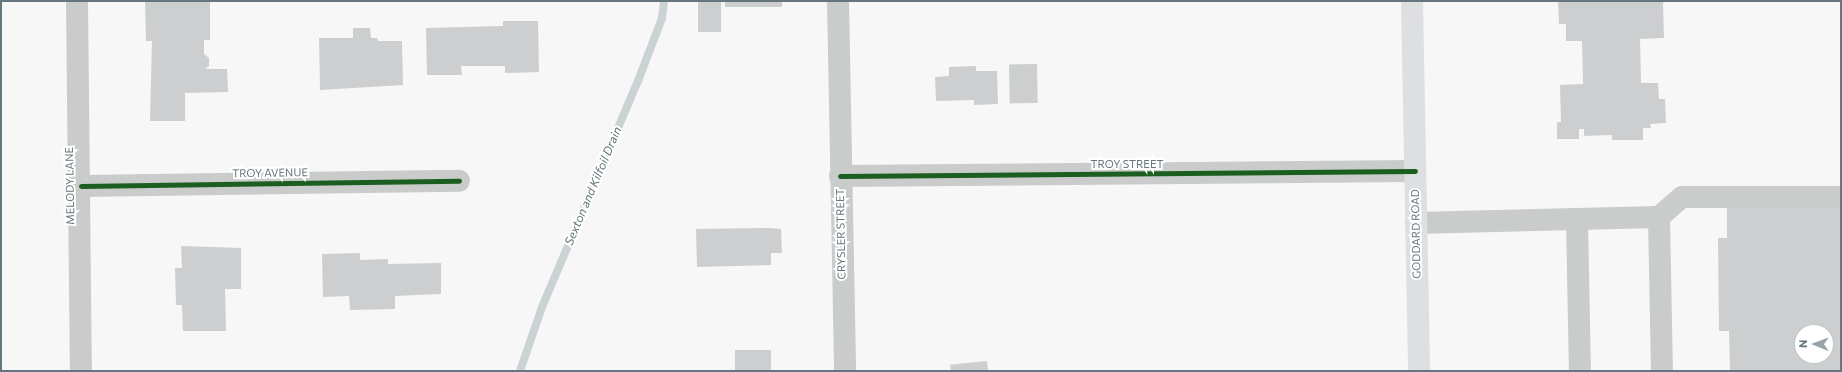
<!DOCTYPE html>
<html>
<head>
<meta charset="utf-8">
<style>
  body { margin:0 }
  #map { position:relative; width:1842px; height:372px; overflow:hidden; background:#f7f7f7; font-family:Commissioner,sans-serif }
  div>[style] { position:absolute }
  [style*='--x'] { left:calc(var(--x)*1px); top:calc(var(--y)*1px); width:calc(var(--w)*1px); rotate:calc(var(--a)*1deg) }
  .stream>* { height:8px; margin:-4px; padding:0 4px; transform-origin:4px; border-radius:4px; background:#cad3d4 }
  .building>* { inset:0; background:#cdcecf; transform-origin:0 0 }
  .minor>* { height:22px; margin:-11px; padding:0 11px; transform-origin:11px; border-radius:11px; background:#cacccc }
  .major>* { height:22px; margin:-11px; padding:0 11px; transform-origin:11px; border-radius:11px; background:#dedfe0 }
  .cycleway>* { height:5px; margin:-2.5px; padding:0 2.5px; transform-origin:2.5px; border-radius:2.5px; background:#1b5e20 }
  span { translate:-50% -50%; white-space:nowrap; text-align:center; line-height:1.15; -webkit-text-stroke:4px #fff; paint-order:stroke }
  .street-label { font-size:11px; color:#66767e }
  .water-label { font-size:12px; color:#617478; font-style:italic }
  .frame { position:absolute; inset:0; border:2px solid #66767e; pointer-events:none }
  .north { position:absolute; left:1794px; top:324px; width:40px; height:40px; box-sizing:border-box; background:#fff; border:1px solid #c2c8cb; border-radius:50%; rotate:271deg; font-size:11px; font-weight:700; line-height:16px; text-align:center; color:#66767e }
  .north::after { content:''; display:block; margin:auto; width:14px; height:18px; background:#99a3a8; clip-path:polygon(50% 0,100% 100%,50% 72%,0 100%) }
</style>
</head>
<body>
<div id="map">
  <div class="stream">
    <div style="--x:520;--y:371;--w:68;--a:-71"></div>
    <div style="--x:542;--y:307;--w:246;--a:-67"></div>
    <div style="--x:638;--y:81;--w:67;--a:-69.1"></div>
    <div style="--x:662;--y:18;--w:17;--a:-83"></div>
  </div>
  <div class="building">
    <div style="clip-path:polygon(210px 1px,210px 40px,204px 40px,204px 54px,209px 58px,209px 66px,205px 69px,227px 69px,228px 92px,185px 93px,185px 121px,150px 121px,152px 41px,146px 41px,145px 2px)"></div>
    <div style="left:698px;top:1px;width:23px;height:31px"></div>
    <div style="left:725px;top:1px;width:57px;height:6px"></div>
    <div style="clip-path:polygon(1558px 1px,1667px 1px,1663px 3px,1664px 38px,1640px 39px,1641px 83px,1658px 83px,1659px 99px,1665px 99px,1666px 123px,1650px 124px,1651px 128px,1643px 128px,1643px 140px,1612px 140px,1612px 135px,1584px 136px,1584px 129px,1579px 129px,1579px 139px,1557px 139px,1557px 122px,1561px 122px,1560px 85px,1583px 84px,1582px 41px,1566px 41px,1566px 24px,1559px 24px)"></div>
    <div style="clip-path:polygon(503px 21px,538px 21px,539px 72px,505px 73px,505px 66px,461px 66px,462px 75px,427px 75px,426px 28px,503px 26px)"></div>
    <div style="clip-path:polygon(353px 28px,370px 28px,371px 38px,377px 38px,378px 41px,402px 41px,403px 85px,320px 90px,319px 38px,353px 38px)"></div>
    <div style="left:1037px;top:64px;width:39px;height:28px;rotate:89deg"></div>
    <div style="clip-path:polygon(976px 66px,976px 71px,997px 71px,998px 104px,974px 105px,974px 100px,936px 101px,935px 77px,949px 76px,949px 67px)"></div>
    <div style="clip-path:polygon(evenodd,1841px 205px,1841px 371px,1730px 371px,1729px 331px,1719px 331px,1718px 238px,1727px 238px,1727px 207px,1841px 205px,1802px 332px,1826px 332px,1826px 356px,1802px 356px,1802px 332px)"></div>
    <div style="clip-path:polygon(770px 228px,781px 229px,782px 253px,771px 253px,771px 265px,697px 267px,696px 229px)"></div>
    <div style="clip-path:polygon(181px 246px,241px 248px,241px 289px,225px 289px,226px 331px,183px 331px,182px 305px,176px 305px,175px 268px,182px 268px)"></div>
    <div style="clip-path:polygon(360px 253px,360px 260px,388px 259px,388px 264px,441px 263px,441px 294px,395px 296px,395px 309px,350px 310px,349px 296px,323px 297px,322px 254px)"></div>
    <div style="left:735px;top:350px;width:36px;height:21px"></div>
    <div style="left:987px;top:361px;width:10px;height:37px;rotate:84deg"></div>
  </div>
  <div class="minor">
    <div style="--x:77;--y:1;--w:370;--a:89.4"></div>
    <div style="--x:838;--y:1;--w:370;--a:88.9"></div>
    <div style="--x:840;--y:176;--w:575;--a:-0.5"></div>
    <div style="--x:81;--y:186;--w:378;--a:-0.8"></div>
    <div style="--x:1659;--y:217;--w:154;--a:88.9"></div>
    <div style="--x:1577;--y:219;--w:152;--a:88.9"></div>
    <div style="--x:1416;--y:223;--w:243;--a:-1.4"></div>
    <div style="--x:1659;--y:217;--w:30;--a:-41"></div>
    <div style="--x:1682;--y:197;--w:159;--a:0"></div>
  </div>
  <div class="major">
    <div style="--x:1412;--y:1;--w:370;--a:88.9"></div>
  </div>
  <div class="cycleway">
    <div style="--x:840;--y:176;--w:575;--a:-0.5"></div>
    <div style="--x:81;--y:186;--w:378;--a:-0.8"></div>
  </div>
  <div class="street-label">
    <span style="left:1127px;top:164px">TROY STREET</span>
    <span style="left:270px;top:173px;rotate:-1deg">TROY AVENUE</span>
    <span style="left:70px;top:186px;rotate:-91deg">MELODY LANE</span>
    <span style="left:841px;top:234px;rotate:-91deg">CRYSLER STREET</span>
    <span style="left:1416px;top:234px;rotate:-91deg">GODDARD ROAD</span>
  </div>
  <div class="water-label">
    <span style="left:593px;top:186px;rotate:-67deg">Sexton and Kilfoil Drain</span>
  </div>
  <div class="frame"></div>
  <div class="north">N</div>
</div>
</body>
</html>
